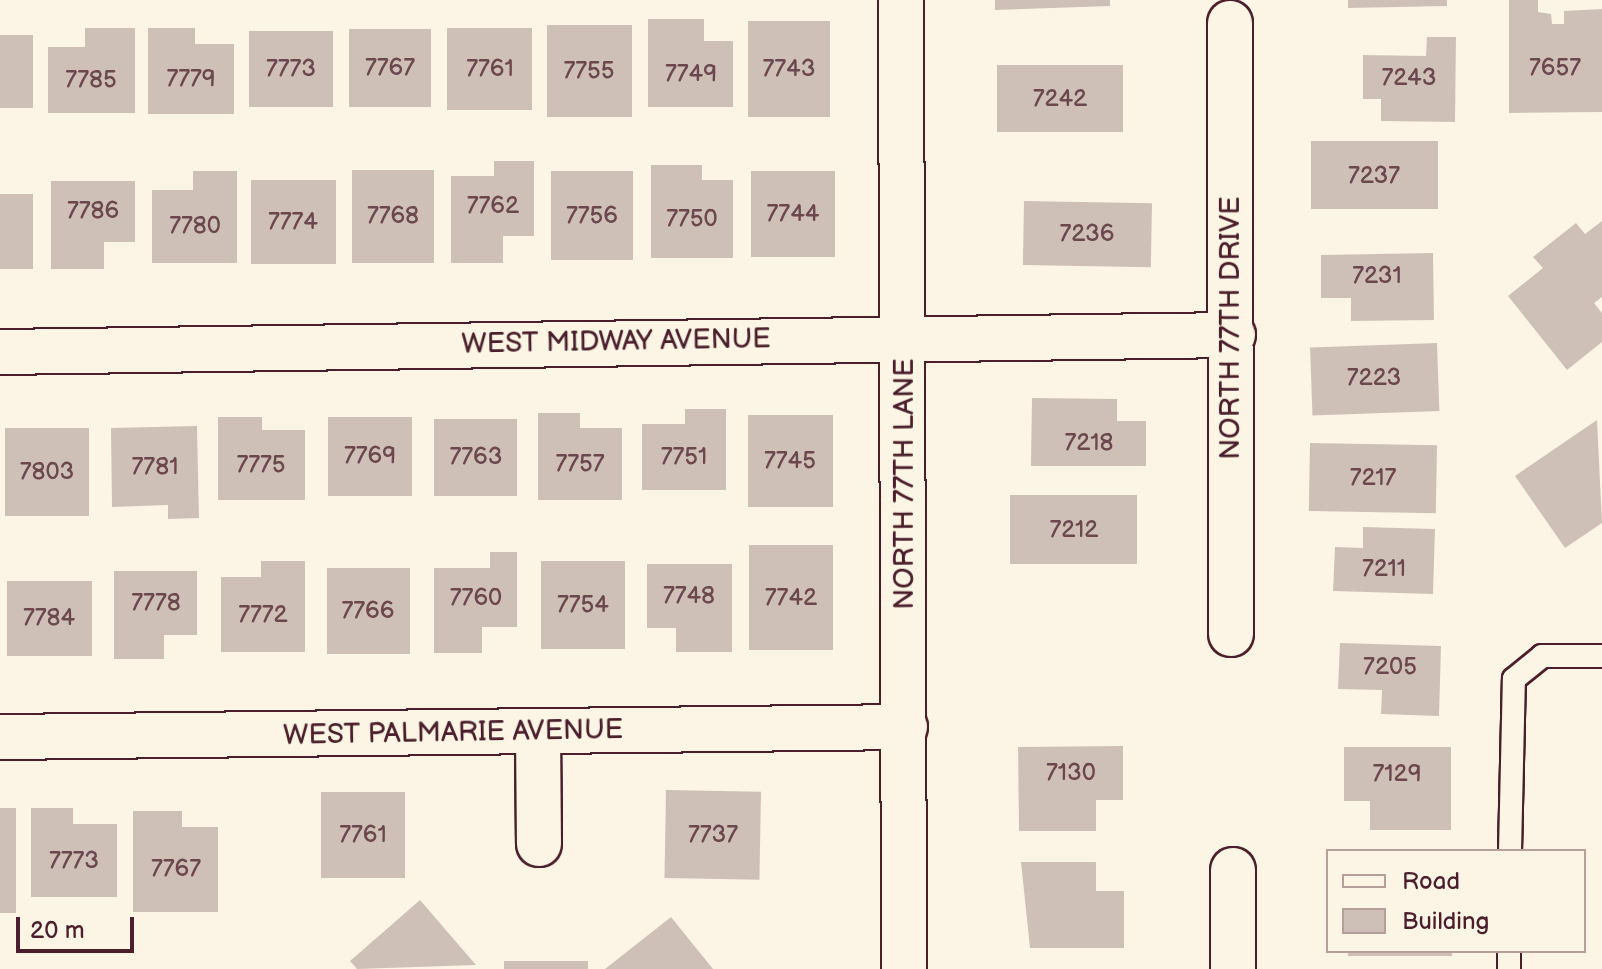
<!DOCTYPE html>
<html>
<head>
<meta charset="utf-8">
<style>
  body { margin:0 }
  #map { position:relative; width:1602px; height:969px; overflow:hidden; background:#fcf5e5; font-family:"Balsamiq Sans",sans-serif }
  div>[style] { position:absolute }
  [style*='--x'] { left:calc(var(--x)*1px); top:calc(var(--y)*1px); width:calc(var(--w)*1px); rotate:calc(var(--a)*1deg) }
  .building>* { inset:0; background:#cfc0b7; transform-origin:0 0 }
  .roads { filter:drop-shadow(2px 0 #4a1f2b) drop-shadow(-2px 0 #4a1f2b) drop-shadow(0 2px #4a1f2b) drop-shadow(0 -2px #4a1f2b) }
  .lane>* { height:22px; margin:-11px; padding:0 11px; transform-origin:11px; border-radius:11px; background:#fcf5e5 }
  .street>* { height:44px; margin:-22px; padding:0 22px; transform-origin:22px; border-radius:22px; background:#fcf5e5 }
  span { translate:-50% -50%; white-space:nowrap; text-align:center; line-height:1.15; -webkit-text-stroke:6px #fcf5e5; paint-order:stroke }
  .number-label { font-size:24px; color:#6b474e }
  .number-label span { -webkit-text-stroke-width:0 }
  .street-label { font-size:28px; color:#4a1f2b }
  .legend { position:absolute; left:1326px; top:849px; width:260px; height:104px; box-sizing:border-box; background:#fcf5e5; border:2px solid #b59f9b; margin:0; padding:10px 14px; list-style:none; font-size:24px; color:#4a1f2b }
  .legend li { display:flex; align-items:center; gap:16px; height:40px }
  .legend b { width:40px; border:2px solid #b59f9b }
  .scale { position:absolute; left:16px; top:917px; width:118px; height:36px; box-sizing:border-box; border:4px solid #4a1f2b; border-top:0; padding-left:10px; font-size:24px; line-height:28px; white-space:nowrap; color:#4a1f2b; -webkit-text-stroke:6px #fcf5e5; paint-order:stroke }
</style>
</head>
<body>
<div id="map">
  <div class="building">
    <div style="clip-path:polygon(995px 0,1110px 0,1110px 6px,995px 10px)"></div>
    <div style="clip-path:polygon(1348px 0,1447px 0,1447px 6px,1348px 8px)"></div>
    <div style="clip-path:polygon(1509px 0,1538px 0,1538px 12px,1551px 14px,1552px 24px,1564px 24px,1564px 11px,1602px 9px,1602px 112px,1509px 113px)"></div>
    <div style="clip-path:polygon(648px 19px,704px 19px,704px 41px,733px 41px,733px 107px,648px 107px)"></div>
    <div style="left:748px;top:21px;width:82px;height:96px"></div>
    <div style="left:547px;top:25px;width:85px;height:92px"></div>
    <div style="clip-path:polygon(85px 28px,135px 28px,135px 113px,48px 113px,48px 47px,85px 47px)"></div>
    <div style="clip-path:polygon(148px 28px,195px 28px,195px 44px,234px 44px,234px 114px,148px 114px)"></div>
    <div style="left:447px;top:28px;width:85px;height:82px"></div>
    <div style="left:349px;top:29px;width:82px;height:78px"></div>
    <div style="left:249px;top:31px;width:84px;height:76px"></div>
    <div style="left:0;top:35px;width:33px;height:73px"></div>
    <div style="clip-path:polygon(1427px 37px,1456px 37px,1455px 122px,1381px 121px,1381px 99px,1363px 99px,1363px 55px,1426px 56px)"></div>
    <div style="left:997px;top:65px;width:126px;height:67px"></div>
    <div style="left:1311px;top:141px;width:127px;height:68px"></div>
    <div style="clip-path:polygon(494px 161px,534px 161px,534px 236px,503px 236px,503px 263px,451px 263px,451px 176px,494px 176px)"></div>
    <div style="clip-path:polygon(651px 165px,702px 165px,702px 180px,733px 180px,733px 258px,651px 258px)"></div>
    <div style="left:352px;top:170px;width:82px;height:93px"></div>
    <div style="clip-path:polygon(193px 171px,237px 171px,237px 263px,152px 263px,152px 190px,193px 190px)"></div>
    <div style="left:551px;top:171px;width:82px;height:89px"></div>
    <div style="left:751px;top:171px;width:84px;height:86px"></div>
    <div style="left:251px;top:180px;width:85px;height:84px"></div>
    <div style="clip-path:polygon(51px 181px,135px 181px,135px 242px,104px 242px,104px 269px,51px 269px)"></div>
    <div style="left:0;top:194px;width:33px;height:75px"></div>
    <div style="left:1024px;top:201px;width:128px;height:64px;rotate:1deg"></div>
    <div style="clip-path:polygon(1602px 221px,1602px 297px,1594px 303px,1602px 313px,1602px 342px,1567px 370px,1508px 296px,1543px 268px,1533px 257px,1576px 223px,1585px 234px)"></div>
    <div style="clip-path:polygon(1433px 253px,1434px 320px,1351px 321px,1351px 298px,1321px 298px,1321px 255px)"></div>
    <div style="left:1437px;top:343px;width:68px;height:127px;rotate:88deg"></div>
    <div style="clip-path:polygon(1032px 398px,1117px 399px,1117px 421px,1146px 421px,1146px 466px,1031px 466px)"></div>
    <div style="clip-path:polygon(685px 409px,726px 409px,726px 490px,642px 490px,642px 424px,685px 424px)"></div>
    <div style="clip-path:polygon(538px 413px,580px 413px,580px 428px,622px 428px,622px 500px,538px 500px)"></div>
    <div style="left:748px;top:415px;width:85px;height:92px"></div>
    <div style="clip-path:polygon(218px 417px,262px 417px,262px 430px,305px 430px,305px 500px,218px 500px)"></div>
    <div style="left:328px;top:417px;width:84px;height:79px"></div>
    <div style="left:434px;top:419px;width:83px;height:77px"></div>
    <div style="clip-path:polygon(1597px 420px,1602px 523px,1565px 548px,1515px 476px)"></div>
    <div style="clip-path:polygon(197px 426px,199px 518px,168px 519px,168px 505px,112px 507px,111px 428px)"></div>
    <div style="left:5px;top:428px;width:84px;height:88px"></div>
    <div style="left:1310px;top:443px;width:127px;height:68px;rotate:1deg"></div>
    <div style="left:1137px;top:495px;width:69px;height:127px;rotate:90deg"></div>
    <div style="clip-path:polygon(1363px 527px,1435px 529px,1433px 594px,1333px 591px,1335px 547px,1363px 548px)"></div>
    <div style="left:749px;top:545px;width:84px;height:105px"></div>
    <div style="clip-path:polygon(490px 552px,517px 552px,517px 627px,482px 627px,482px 653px,434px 653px,434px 568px,490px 568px)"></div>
    <div style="clip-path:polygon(261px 561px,305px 561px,305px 652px,221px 652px,221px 577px,261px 577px)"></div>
    <div style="left:541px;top:561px;width:84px;height:88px"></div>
    <div style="clip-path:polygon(647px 564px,732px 564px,732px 652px,676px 652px,676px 628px,647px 628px)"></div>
    <div style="left:327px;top:568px;width:83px;height:86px"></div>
    <div style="clip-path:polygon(114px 571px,197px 571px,197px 635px,164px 635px,164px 659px,114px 659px)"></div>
    <div style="left:7px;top:581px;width:85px;height:75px"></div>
    <div style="clip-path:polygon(1340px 643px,1441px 646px,1439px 716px,1381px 714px,1382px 690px,1338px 689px)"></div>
    <div style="clip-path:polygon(1123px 746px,1123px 800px,1096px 800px,1096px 831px,1019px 831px,1018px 747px)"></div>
    <div style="clip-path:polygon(1344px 747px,1451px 747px,1451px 830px,1370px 830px,1370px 801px,1344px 801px)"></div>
    <div style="left:666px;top:790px;width:95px;height:88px;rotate:1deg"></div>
    <div style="left:321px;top:792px;width:84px;height:86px"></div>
    <div style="left:0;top:808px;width:16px;height:105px"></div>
    <div style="clip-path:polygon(31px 808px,73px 808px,73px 824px,117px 824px,117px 897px,31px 897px)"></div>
    <div style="clip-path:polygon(133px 811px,182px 811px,182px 827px,218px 827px,218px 912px,133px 912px)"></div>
    <div style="clip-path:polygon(1021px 862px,1096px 862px,1096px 891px,1124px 891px,1124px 948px,1030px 948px)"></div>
    <div style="clip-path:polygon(420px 900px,476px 965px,357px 969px,350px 961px)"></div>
    <div style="clip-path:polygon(671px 917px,713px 969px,605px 969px)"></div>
    <div style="left:1348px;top:951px;width:104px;height:5px"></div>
    <div style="left:504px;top:961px;width:84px;height:8px"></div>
  </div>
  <div class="roads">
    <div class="lane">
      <div style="--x:1510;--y:851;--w:172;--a:-88.7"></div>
      <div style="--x:1514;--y:679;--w:36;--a:-39"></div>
      <div style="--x:1542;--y:656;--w:60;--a:0"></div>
      <div style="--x:1509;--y:969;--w:18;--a:-90"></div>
    </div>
    <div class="street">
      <div style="--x:901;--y:0;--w:969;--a:89.82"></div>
      <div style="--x:1230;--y:23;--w:611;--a:89.91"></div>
      <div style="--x:0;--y:352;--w:1233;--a:-0.79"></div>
      <div style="--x:538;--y:732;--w:112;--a:89.5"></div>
      <div style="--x:0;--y:737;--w:905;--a:-0.63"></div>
      <div style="--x:1233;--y:870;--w:99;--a:90"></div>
    </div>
  </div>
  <div class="number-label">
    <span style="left:390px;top:68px">7767</span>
    <span style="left:1555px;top:68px">7657</span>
    <span style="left:291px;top:69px">7773</span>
    <span style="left:490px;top:69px">7761</span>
    <span style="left:789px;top:69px">7743</span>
    <span style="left:589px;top:71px">7755</span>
    <span style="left:691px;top:74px">7749</span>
    <span style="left:1409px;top:78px">7243</span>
    <span style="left:191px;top:79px">7779</span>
    <span style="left:91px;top:80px">7785</span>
    <span style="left:1060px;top:99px">7242</span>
    <span style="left:1374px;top:176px">7237</span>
    <span style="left:493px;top:206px">7762</span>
    <span style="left:93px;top:211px">7786</span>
    <span style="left:793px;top:214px">7744</span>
    <span style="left:393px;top:216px">7768</span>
    <span style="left:592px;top:216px">7756</span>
    <span style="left:692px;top:219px">7750</span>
    <span style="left:293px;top:222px">7774</span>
    <span style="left:195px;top:226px">7780</span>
    <span style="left:1087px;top:234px">7236</span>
    <span style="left:1377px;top:276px">7231</span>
    <span style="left:1374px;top:378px">7223</span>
    <span style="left:1089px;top:443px">7218</span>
    <span style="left:370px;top:456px">7769</span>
    <span style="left:476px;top:457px">7763</span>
    <span style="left:684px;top:457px">7751</span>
    <span style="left:790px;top:461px">7745</span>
    <span style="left:580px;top:464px">7757</span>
    <span style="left:261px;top:465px">7775</span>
    <span style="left:155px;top:467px">7781</span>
    <span style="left:47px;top:472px">7803</span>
    <span style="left:1373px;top:478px">7217</span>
    <span style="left:1074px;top:530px">7212</span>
    <span style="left:1384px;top:569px">7211</span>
    <span style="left:689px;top:596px">7748</span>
    <span style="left:476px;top:598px">7760</span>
    <span style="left:791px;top:598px">7742</span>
    <span style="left:156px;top:603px">7778</span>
    <span style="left:583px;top:605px">7754</span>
    <span style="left:368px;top:611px">7766</span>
    <span style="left:263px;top:615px">7772</span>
    <span style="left:49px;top:618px">7784</span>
    <span style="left:1390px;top:667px">7205</span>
    <span style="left:1071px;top:773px">7130</span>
    <span style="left:1397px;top:774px">7129</span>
    <span style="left:363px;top:835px">7761</span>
    <span style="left:713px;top:835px">7737</span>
    <span style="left:74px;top:861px">7773</span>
    <span style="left:176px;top:869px">7767</span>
  </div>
  <div class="street-label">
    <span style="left:1231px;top:328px;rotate:-90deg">NORTH 77TH DRIVE</span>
    <span style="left:616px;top:342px;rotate:-1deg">WEST MIDWAY AVENUE</span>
    <span style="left:905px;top:484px;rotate:-90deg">NORTH 77TH LANE</span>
    <span style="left:453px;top:733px;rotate:-1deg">WEST PALMARIE AVENUE</span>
  </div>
  <ul class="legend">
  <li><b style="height:10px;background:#fcf5e5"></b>Road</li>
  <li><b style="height:22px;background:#cfc0b7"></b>Building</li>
  </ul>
  <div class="scale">20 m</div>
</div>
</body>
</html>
